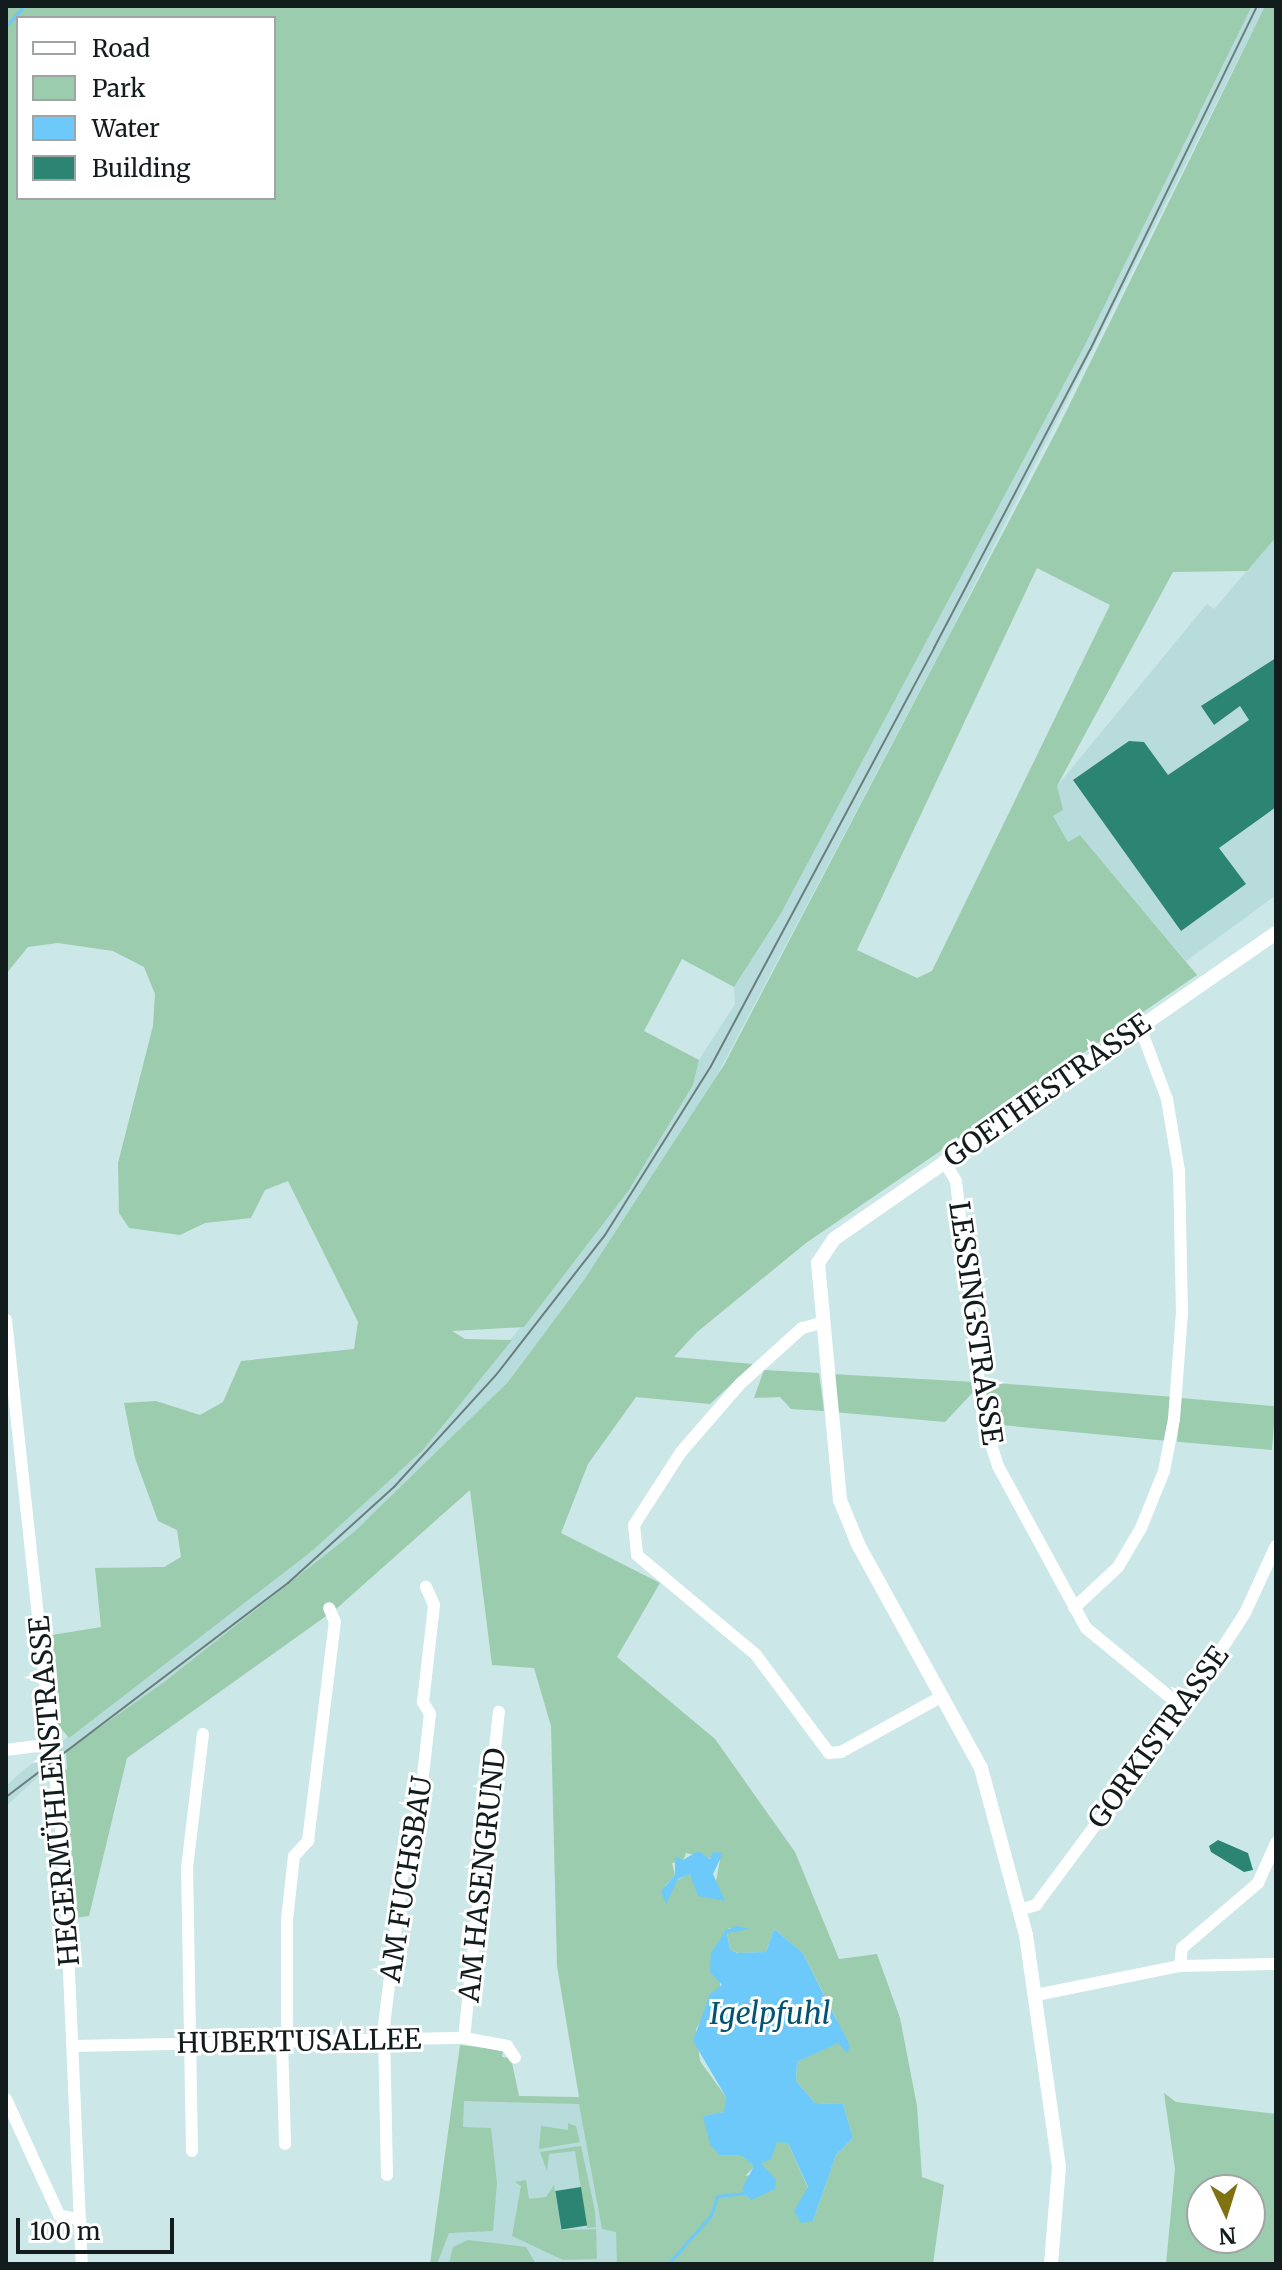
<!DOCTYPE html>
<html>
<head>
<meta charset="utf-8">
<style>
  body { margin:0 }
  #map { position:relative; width:1282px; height:2270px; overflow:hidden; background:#cbe7e7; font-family:Merriweather,serif }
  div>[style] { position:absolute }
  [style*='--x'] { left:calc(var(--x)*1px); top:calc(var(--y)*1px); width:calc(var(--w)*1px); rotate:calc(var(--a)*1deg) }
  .built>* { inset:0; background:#b7dcdb }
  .green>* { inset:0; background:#9bccad; transform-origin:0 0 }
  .water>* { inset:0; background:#6cc9f9 }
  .stream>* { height:3px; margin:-1.5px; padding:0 1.5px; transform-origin:1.5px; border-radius:1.5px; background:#6cc9f9 }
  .building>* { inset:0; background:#2b8572; transform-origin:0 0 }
  .minor>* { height:12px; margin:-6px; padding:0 6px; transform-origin:6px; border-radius:6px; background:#fff }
  .tertiary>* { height:14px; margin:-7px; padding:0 7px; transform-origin:7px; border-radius:7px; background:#fff }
  .tram>* { height:2px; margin:-1px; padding:0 1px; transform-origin:1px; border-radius:1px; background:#6b7e7e }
  span { translate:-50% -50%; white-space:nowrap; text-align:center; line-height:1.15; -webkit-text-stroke:6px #fff; paint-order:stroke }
  .street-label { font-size:28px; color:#121c1c }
  .water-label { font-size:30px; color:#035473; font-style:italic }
  .frame { position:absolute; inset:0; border:8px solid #121c1c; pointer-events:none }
  .legend { position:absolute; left:16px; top:16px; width:260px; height:184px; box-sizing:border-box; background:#fff; border:2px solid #a0a4a4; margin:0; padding:10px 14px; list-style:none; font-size:24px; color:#121c1c }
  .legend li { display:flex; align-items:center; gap:16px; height:40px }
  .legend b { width:40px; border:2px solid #a0a4a4 }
  .north { position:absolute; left:1186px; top:2174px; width:80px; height:80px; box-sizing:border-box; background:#fff; border:2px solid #a0a4a4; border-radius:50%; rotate:176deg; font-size:22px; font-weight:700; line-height:32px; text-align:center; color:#121c1c }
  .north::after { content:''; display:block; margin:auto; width:28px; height:36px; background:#807213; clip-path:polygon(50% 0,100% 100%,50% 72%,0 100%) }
  .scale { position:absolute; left:16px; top:2218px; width:158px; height:36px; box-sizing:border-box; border:4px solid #121c1c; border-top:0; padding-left:10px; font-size:24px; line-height:28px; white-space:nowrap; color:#121c1c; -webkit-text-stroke:6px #fff; paint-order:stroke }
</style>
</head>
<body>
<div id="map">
  <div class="built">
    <div style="clip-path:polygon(1252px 6px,1265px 6px,948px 637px,694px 1119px,584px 1280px,508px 1382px,354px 1532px,164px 1682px,73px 1745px,6px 1806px,6px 1786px,20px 1773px,312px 1551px,423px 1450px,629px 1190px,693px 1085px,699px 1060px,735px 1004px,734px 987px,780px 915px,1085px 345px)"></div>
    <div style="clip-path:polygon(1276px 537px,1276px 895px,1186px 961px,1080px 835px,1068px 842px,1053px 816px,1062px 810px,1057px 786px,1207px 604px,1214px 609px)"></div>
    <div style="clip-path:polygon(454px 2095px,579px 2098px,624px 2223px,617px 2264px,434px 2264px)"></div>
  </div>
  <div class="green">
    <div style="clip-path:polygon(evenodd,6px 6px,1252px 6px,1085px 345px,780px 915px,734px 987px,682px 959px,644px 1031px,699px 1060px,693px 1085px,629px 1190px,524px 1327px,452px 1331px,465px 1339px,512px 1340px,423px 1450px,312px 1551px,69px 1738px,58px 1725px,46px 1636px,101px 1627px,95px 1568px,164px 1567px,181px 1557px,177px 1530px,158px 1521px,135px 1458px,124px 1403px,156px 1401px,200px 1415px,223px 1402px,241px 1361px,354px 1349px,358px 1322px,288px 1181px,265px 1190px,251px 1218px,205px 1223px,180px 1235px,129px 1228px,119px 1213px,118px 1163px,153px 1026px,155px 994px,144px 967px,113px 951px,58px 943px,28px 947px,6px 974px,6px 6px,18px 18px,274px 18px,274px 198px,18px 198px,18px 18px)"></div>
    <div style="clip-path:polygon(evenodd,1265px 6px,1276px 6px,1276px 537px,1247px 571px,1173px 572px,1057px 786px,1063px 810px,1053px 816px,1068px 842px,1080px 835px,1197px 975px,806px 1243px,696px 1333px,674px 1357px,753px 1364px,710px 1404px,636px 1397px,588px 1464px,561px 1533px,660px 1583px,617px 1657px,715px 1739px,795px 1852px,839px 1959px,877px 1954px,900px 2018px,917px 2106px,922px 2177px,944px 2185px,933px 2264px,617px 2264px,616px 2232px,602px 2229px,579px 2104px,464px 2101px,463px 2127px,491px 2128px,497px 2183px,493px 2231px,449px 2233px,437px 2264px,430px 2264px,460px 2045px,503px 2050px,502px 2057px,511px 2058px,519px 2096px,579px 2097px,557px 1966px,551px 1726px,534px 1668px,492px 1665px,470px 1490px,336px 1609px,127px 1758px,89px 1916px,74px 1918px,62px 1771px,67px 1769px,66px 1751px,164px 1682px,354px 1532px,508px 1382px,584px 1280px,724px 1065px,1060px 424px,1265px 6px,1037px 568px,1110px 605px,932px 971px,917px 978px,857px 950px,1037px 568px,1265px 6px,686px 1853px,720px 1860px,713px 1897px,689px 1874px,664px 1887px,675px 1875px,672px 1863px,683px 1861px,686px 1853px,1265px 6px,729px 1928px,748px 1929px,727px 1932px,730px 1950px,739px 1953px,766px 1952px,774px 1929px,802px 1952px,837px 2020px,838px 2042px,797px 2062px,796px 2081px,815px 2103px,843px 2104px,853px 2138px,836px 2155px,813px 2221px,808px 2188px,788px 2143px,777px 2141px,761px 2163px,765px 2172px,745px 2176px,755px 2166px,742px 2156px,719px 2155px,704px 2116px,725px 2112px,726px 2097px,700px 2061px,696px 2029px,720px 1991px,721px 1944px,729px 1928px)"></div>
    <div style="clip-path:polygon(764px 1370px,819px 1373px,824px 1411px,791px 1409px,780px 1397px,754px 1398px)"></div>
    <div style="clip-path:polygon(831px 1374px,975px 1382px,975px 1390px,945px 1422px,834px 1412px)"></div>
    <div style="clip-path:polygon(983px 1382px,1174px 1397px,1168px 1441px,991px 1424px,985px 1403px,996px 1398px,985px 1395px)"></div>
    <div style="left:1181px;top:1398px;width:95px;height:44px;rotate:5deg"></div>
    <div style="clip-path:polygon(evenodd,1164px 2093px,1176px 2102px,1276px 2114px,1276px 2264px,1166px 2264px,1175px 2169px,1164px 2093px,1202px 2190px,1250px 2190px,1250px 2238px,1202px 2238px,1202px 2190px)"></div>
    <div style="clip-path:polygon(568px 2123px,576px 2126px,580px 2142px,539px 2149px,541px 2126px,568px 2130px)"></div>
    <div style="clip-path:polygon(581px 2146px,595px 2211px,596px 2227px,587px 2228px,575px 2151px,549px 2154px,547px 2171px,540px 2152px)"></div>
    <div style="clip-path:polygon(526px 2180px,529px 2199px,546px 2197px,554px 2185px,561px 2230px,596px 2229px,597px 2259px,563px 2260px,512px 2236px,521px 2186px,515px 2182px)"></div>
    <div style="clip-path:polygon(468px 2240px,526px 2247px,536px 2264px,449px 2264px,453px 2247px)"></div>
  </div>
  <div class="water">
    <div style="clip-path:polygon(698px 1851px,710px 1859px,713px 1852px,723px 1853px,713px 1874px,725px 1901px,698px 1896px,690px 1874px,678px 1879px,666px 1904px,661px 1891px,675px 1875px,675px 1856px,683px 1860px)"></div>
    <div style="clip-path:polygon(737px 1926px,750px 1929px,727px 1933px,730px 1950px,738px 1953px,766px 1952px,774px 1929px,802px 1952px,850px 2046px,847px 2053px,838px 2043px,797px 2062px,796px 2081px,815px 2103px,843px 2104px,853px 2138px,836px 2155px,813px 2221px,801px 2223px,794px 2211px,808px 2187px,788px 2143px,777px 2142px,771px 2159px,761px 2163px,776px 2180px,775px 2189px,751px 2200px,742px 2189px,754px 2166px,742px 2156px,719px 2155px,710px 2144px,703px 2116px,724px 2112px,726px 2097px,693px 2041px,710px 1994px,722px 1985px,710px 1972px,711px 1953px,726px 1930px)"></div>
  </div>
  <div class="stream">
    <div style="--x:6;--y:26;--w:27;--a:-48"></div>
    <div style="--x:668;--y:2264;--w:65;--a:-48.7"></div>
    <div style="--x:711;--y:2215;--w:20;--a:-72"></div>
    <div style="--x:717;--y:2196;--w:28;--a:-6"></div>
  </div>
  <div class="building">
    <div style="clip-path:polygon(1276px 658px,1276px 807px,1219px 848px,1246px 884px,1181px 931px,1073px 780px,1129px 741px,1144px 742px,1168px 775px,1249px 720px,1240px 706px,1214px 725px,1201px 706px)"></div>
    <div style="clip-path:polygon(1218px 1840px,1248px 1853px,1253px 1870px,1244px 1872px,1211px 1852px,1209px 1846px)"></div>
    <div style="left:581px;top:2187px;width:39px;height:26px;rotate:81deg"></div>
  </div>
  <div class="minor">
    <div style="--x:944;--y:1161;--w:23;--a:59"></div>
    <div style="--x:956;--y:1181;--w:240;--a:83.5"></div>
    <div style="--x:983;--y:1419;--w:49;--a:72.3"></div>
    <div style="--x:998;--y:1466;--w:184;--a:61.5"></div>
    <div style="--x:1086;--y:1628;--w:126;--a:39.5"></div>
    <div style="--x:6;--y:1320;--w:540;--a:83.84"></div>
    <div style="--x:64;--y:1857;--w:407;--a:87.5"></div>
    <div style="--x:821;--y:1323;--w:20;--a:165"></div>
    <div style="--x:802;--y:1328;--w:84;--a:137.9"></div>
    <div style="--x:740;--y:1384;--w:90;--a:130.9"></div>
    <div style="--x:681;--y:1452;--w:87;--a:122.8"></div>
    <div style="--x:634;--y:1525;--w:30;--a:84"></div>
    <div style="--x:637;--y:1555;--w:155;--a:40"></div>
    <div style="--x:756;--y:1655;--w:122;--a:53.3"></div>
    <div style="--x:829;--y:1753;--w:12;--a:-5"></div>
    <div style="--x:841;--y:1752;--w:116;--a:-28.8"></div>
    <div style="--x:1074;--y:1608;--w:60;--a:-43"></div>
    <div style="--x:1118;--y:1567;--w:45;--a:-59.5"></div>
    <div style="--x:1141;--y:1528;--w:61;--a:-68"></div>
    <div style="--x:1164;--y:1471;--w:53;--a:-79.1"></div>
    <div style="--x:1174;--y:1419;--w:106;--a:-85.7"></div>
    <div style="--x:1182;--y:1313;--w:142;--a:-91.2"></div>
    <div style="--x:1179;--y:1171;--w:73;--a:-99.5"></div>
    <div style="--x:1167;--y:1099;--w:77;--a:-110.6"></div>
    <div style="--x:6;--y:1750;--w:47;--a:-7.3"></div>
    <div style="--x:1019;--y:1910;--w:18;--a:-16"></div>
    <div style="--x:1036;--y:1905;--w:258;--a:-53.4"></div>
    <div style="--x:1190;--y:1698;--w:101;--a:-57.1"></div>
    <div style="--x:1245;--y:1613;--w:74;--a:-65.2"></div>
    <div style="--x:1180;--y:1966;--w:18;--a:-84"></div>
    <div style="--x:1182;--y:1948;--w:100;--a:-40.5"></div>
    <div style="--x:1258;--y:1883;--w:44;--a:-65.8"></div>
    <div style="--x:1036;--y:1995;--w:147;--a:-11.4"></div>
    <div style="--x:1180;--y:1966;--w:96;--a:-1.2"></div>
    <div style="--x:464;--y:2038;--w:328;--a:-83.9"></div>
    <div style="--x:282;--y:2041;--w:103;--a:88.3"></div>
    <div style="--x:287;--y:2041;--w:121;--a:-90"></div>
    <div style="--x:287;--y:1920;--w:64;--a:-83.8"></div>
    <div style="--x:294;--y:1856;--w:21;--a:-47"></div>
    <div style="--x:308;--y:1841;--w:221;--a:-83"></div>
    <div style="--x:335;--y:1622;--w:15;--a:-113"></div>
    <div style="--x:74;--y:2046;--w:390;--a:-1.2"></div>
    <div style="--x:464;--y:2038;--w:44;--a:10.5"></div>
    <div style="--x:507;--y:2046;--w:14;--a:56"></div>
    <div style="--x:6;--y:2099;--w:128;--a:65.4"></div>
    <div style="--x:59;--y:2215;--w:22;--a:13"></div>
    <div style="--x:192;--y:2151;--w:283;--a:-91"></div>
    <div style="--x:187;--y:1868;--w:135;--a:-83.2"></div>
    <div style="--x:387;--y:2175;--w:149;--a:-91.2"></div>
    <div style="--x:384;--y:2026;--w:158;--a:-83.1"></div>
    <div style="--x:403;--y:1869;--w:19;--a:-54"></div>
    <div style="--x:414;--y:1854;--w:141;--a:-83.5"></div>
    <div style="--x:430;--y:1714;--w:14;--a:-120"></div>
    <div style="--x:423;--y:1702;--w:98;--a:-83.5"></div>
    <div style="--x:434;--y:1605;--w:20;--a:-114"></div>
  </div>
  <div class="tertiary">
    <div style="--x:1051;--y:2264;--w:97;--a:-85.3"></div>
    <div style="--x:1059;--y:2167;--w:234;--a:-98.1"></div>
    <div style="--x:1026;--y:1935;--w:173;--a:-105.1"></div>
    <div style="--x:981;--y:1768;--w:256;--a:-118.8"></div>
    <div style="--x:858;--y:1544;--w:48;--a:-112.2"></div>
    <div style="--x:840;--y:1500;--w:238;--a:-95.3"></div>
    <div style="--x:818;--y:1263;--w:29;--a:-56"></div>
    <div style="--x:834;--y:1239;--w:538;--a:-34.7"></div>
  </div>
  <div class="tram">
    <div style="--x:6;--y:1797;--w:354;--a:-37.2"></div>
    <div style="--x:288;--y:1583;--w:143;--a:-42.2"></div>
    <div style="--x:394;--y:1487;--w:151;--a:-47.7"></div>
    <div style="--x:496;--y:1375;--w:177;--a:-52.1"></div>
    <div style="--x:605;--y:1235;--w:199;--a:-57.9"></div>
    <div style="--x:711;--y:1066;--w:474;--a:-61.9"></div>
    <div style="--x:934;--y:648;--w:336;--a:-62.4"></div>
    <div style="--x:1090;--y:350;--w:382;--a:-64.1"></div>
  </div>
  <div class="street-label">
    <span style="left:1047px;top:1090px;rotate:-35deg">GOETHESTRASSE</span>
    <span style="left:976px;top:1323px;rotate:82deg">LESSINGSTRASSE</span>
    <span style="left:1158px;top:1737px;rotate:-54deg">GORKISTRASSE</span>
    <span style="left:54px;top:1791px;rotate:-95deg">HEGERMÜHLENSTRASSE</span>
    <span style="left:482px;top:1875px;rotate:-84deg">AM HASENGRUND</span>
    <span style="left:406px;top:1879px;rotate:-81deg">AM FUCHSBAU</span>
    <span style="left:299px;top:2041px;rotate:-1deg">HUBERTUSALLEE</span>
  </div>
  <div class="water-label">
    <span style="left:770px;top:2013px">Igelpfuhl</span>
  </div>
  <div class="frame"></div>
  <ul class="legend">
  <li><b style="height:10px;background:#fff"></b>Road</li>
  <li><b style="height:22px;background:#9bccad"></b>Park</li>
  <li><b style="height:22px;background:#6cc9f9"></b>Water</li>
  <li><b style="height:22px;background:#2b8572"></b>Building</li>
  </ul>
  <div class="north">N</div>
  <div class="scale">100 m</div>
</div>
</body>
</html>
